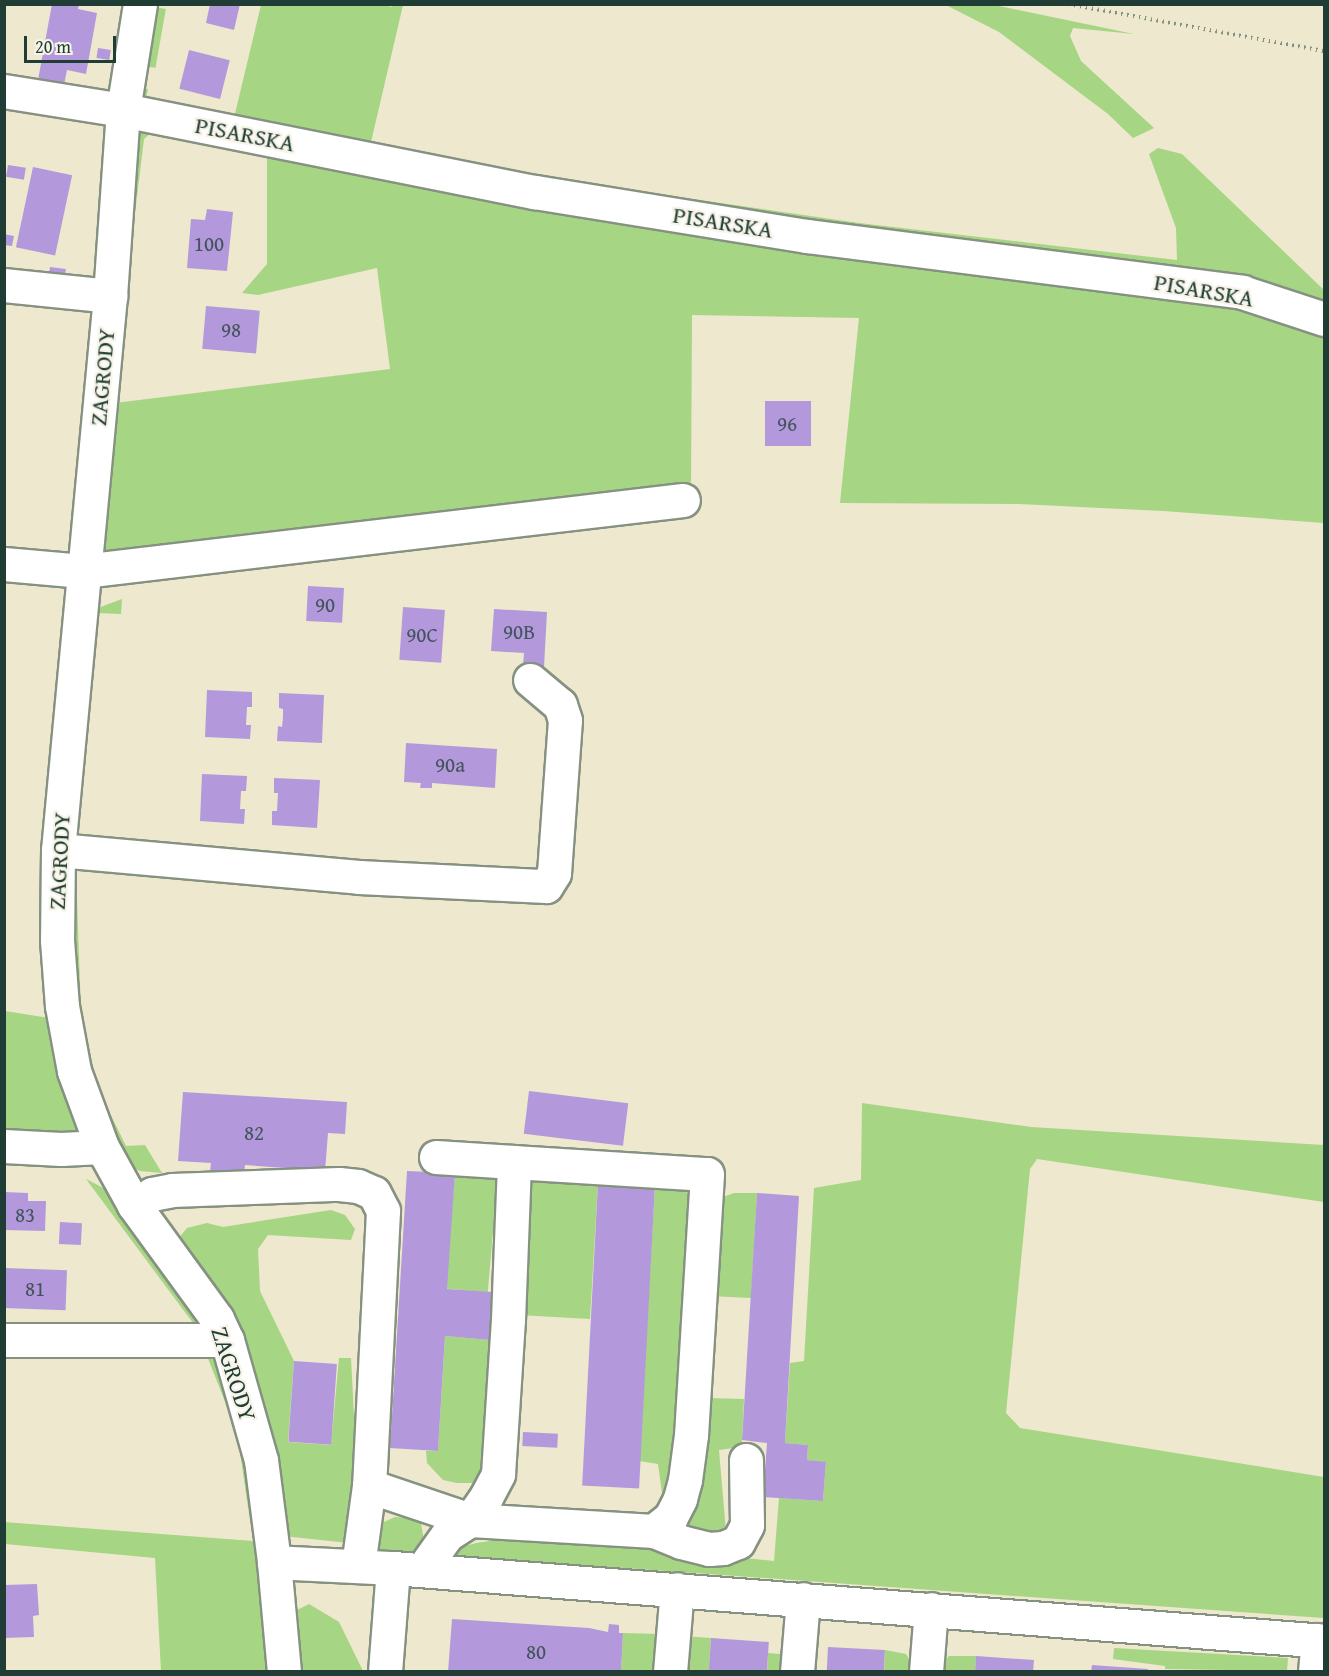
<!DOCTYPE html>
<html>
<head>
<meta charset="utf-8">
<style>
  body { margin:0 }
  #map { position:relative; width:1329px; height:1676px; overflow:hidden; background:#ede8ce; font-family:"Gentium Book Plus",serif }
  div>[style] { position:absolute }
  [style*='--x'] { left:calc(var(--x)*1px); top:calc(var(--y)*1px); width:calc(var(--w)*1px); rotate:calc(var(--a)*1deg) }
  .green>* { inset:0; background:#a6d583; transform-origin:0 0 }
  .building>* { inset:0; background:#b399dc; transform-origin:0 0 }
  .path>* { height:4px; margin-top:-2px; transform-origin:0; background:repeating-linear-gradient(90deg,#869281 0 1.5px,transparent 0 6px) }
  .roads { filter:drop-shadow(2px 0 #869281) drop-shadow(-2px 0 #869281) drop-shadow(0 2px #869281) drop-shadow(0 -2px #869281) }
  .minor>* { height:33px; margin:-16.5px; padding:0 16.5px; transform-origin:16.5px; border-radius:16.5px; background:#fff }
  span { translate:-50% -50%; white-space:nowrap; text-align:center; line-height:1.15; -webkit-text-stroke:4.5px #f7f3e8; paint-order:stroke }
  .number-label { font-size:21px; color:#44545e }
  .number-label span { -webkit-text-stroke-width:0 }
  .street-label { font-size:24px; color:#1f3d34 }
  .frame { position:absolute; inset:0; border:6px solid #1f3d34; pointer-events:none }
  .scale { position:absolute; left:24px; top:36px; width:92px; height:27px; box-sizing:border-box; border:3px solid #1f3d34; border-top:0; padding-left:8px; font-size:18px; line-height:21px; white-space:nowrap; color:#1f3d34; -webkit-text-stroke:4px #f7f3e8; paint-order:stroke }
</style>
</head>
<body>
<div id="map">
  <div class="green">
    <div style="clip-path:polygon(381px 4px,392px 7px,393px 5px,403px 5px,371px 142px,575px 182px,859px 223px,1177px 260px,1176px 228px,1149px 154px,1158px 148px,1182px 154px,1324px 290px,1324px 307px,841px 234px,142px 108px,139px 87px,148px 89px,145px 104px,233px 122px,261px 5px)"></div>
    <div style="clip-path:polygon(946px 5px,994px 5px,1134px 34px,1073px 28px,1070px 36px,1081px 61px,1154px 128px,1133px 138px,1108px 114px,999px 32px)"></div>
    <div style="left:155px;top:7px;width:11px;height:60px;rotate:10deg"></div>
    <div style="clip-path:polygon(144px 127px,1249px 304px,1324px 330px,1324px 523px,1163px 511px,1019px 504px,840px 503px,859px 318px,692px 315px,691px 487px,114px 557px,98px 552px,115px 403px,390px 369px,377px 268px,258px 295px,242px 293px,267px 264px,267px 147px,153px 131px,144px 139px,132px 238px,122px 237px,135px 133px)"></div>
    <div style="clip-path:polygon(122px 599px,121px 614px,98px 613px,90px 690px,80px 690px,95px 609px)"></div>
    <div style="clip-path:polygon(76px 872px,81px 1012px,98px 1089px,126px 1146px,145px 1145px,162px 1173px,140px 1171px,129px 1166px,80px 1061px,67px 874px)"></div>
    <div style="clip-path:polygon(5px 1011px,49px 1018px,80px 1128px,79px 1135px,5px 1136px)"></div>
    <div style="clip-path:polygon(862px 1103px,1031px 1127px,1324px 1145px,1324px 1202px,1037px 1159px,1030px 1169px,1006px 1413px,1020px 1428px,1324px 1477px,1324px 1618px,456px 1556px,455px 1565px,449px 1555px,455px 1549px,476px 1543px,504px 1539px,634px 1547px,774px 1561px,779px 1498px,823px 1501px,826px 1463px,807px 1460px,808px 1445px,785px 1443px,790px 1363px,804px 1361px,814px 1188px,861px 1180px)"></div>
    <div style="left:455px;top:1173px;width:43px;height:116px;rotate:5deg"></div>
    <div style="clip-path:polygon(535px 1176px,598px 1183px,590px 1319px,519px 1315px,525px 1182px)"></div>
    <div style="clip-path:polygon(86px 1179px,113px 1193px,209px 1324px,196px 1327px)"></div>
    <div style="clip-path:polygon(655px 1186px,680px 1188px,688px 1193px,695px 1205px,682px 1427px,663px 1500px,658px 1464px,639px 1461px)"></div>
    <div style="clip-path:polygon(734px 1193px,757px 1193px,751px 1298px,710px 1296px,716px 1208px,723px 1197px)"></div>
    <div style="clip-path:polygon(331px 1210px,345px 1215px,355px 1229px,351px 1240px,268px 1235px,258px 1249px,260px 1291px,294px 1361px,288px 1442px,331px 1445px,339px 1358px,351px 1358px,357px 1475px,349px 1543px,283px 1536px,178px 1239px,187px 1228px,207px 1223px,223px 1227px)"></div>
    <div style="clip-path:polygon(445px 1336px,490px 1340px,487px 1380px,494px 1391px,483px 1476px,473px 1483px,457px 1483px,443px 1480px,427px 1463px,426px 1451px,438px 1451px)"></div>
    <div style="clip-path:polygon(205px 1351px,220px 1353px,239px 1405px,273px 1671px,161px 1671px,155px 1558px,5px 1544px,4px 1522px,253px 1541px,237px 1432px)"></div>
    <div style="clip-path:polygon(705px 1398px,744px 1399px,742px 1440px,741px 1447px,719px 1450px,726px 1532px,691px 1537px,687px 1525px)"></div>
    <div style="clip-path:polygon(395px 1517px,408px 1518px,421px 1523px,424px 1541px,410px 1554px,378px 1552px,375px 1546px,377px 1533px,384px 1522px)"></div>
    <div style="clip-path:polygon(309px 1604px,339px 1622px,363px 1671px,294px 1671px,295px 1611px)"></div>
    <div style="clip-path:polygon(623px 1633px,659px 1634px,663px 1671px,621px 1672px)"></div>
    <div style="left:682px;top:1636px;width:29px;height:36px;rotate:4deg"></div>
    <div style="clip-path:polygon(1114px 1648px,1288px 1658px,1287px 1671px,1165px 1669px,1165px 1666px,1113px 1659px)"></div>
    <div style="clip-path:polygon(885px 1650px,906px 1654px,917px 1672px,884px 1672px)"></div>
    <div style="clip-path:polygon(768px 1653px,791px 1655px,790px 1671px,767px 1672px)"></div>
    <div style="clip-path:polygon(949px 1656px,976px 1656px,975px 1671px,935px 1672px)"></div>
  </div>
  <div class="building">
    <div style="clip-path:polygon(52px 4px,79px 4px,78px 9px,97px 13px,86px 74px,67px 70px,64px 85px,38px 80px)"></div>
    <div style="clip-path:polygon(210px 4px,240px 4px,234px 30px,206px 23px)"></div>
    <div style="left:98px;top:48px;width:13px;height:10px;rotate:9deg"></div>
    <div style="left:189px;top:50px;width:42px;height:40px;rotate:14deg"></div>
    <div style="left:8px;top:165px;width:18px;height:12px;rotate:9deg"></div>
    <div style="left:33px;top:167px;width:40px;height:82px;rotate:12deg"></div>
    <div style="clip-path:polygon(207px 209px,233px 212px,227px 271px,187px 268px,191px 219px,205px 220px)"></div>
    <div style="clip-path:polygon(4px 234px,14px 236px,12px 246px,4px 245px)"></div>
    <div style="left:50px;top:267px;width:16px;height:11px;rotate:7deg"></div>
    <div style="left:206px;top:306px;width:54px;height:43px;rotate:5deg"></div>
    <div style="left:765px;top:401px;width:46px;height:45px"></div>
    <div style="left:308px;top:586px;width:36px;height:35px;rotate:3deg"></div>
    <div style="left:403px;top:607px;width:42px;height:53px;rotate:4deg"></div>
    <div style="clip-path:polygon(494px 609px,547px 612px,544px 667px,523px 666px,524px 653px,491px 651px)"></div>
    <div style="clip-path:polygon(207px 690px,252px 692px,252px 707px,247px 707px,246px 725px,251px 725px,250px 739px,205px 737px)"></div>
    <div style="clip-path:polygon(279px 693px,324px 695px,322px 743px,277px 741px,278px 726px,282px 727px,283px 717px,283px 709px,279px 708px)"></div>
    <div style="clip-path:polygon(406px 743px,497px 749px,495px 788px,432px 783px,432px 788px,420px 788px,421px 783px,404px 782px)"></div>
    <div style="clip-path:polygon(202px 774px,247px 776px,246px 791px,241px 791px,240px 809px,245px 809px,244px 824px,200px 821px)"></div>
    <div style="clip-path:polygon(274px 778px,320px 780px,317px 828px,272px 825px,272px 811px,277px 811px,278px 793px,274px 793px)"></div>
    <div style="left:529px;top:1091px;width:100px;height:43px;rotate:7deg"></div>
    <div style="clip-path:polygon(183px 1092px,347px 1102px,345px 1134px,328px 1133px,325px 1171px,245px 1165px,244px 1175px,210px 1172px,211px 1163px,178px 1161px)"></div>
    <div style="clip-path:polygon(407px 1171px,455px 1173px,447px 1289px,493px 1292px,490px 1340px,445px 1336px,438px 1451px,390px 1448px)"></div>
    <div style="left:598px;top:1183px;width:57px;height:303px;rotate:3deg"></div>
    <div style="clip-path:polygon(4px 1192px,28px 1193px,28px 1201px,46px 1201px,45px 1231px,4px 1230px)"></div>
    <div style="clip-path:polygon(757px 1193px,799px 1196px,785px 1443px,808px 1445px,807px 1460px,826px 1462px,823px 1501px,763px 1497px,767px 1443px,742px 1440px)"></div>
    <div style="left:60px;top:1222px;width:22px;height:22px;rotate:3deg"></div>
    <div style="left:5px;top:1268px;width:62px;height:40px;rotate:2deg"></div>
    <div style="left:294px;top:1361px;width:43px;height:81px;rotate:4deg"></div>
    <div style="left:523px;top:1432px;width:35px;height:14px;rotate:3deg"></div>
    <div style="clip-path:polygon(37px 1584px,39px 1615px,33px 1616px,34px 1637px,4px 1638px,4px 1585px)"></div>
    <div style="clip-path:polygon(452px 1619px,589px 1628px,608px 1632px,609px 1624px,619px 1625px,619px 1633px,623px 1633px,621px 1672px,448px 1672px)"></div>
    <div style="left:711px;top:1638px;width:58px;height:34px;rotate:4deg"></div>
    <div style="left:828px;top:1647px;width:57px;height:25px;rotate:3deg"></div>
    <div style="clip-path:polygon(976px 1656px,1034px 1660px,1033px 1672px,975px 1672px)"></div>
    <div style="clip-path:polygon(1092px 1665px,1148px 1669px,1148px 1672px,1091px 1672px)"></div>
  </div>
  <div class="path">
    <div style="--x:1068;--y:4;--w:260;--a:10.4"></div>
  </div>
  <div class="roads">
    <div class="minor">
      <div style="--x:140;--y:4;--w:107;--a:99.1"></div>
      <div style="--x:123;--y:110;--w:186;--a:94"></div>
      <div style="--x:110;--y:296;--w:556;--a:95.36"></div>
      <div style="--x:58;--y:850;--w:90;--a:90.6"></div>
      <div style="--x:57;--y:940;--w:66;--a:85.7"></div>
      <div style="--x:62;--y:1006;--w:66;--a:79.5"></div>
      <div style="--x:74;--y:1071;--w:81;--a:69.8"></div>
      <div style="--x:102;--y:1147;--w:66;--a:61.1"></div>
      <div style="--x:134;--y:1205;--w:141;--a:53.9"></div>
      <div style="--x:217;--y:1319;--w:23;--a:65"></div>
      <div style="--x:227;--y:1340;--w:125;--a:74.2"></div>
      <div style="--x:261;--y:1460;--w:103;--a:82.7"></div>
      <div style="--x:274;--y:1562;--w:110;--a:84.8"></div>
      <div style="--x:4;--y:91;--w:121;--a:9.1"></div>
      <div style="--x:123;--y:110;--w:420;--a:11.3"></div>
      <div style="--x:535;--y:192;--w:276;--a:9.2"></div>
      <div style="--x:807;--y:236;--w:439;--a:7.3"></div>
      <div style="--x:1242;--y:292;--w:86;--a:18.2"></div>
      <div style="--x:4;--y:285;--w:107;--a:5.9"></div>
      <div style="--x:4;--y:564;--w:79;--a:5.1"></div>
      <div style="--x:83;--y:571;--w:604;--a:-6.75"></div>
      <div style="--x:58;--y:850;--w:302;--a:5.1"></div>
      <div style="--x:359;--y:877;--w:187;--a:2.8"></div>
      <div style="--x:546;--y:886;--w:15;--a:-58"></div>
      <div style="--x:554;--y:873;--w:153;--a:-85.9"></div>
      <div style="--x:565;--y:720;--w:16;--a:-108"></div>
      <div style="--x:560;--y:705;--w:39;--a:-140"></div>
      <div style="--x:4;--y:1146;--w:57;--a:3"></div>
      <div style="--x:61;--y:1149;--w:41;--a:-2.8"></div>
      <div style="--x:436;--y:1157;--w:78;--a:3.7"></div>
      <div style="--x:134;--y:1205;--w:21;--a:-31"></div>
      <div style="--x:152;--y:1194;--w:20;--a:-11"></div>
      <div style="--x:172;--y:1190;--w:167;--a:-2.1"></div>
      <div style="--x:339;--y:1184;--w:19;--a:6"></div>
      <div style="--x:358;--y:1186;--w:17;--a:24"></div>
      <div style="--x:374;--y:1193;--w:20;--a:63"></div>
      <div style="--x:383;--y:1211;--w:275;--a:92.9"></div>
      <div style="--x:4;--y:1340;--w:223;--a:0"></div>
      <div style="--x:654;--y:1531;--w:29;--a:22"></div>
      <div style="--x:681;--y:1542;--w:29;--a:14"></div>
      <div style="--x:709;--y:1549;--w:14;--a:-4"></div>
      <div style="--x:723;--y:1548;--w:16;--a:-22"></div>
      <div style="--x:738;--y:1542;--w:19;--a:-62"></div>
      <div style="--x:747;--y:1525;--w:65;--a:-90.9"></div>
      <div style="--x:274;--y:1562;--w:119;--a:2.9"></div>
      <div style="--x:393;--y:1568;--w:104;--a:94.4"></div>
      <div style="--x:358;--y:1566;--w:81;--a:-82.2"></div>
      <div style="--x:369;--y:1486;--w:107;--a:18.6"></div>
      <div style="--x:470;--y:1520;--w:28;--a:-55"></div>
      <div style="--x:486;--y:1497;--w:26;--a:-62"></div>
      <div style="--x:498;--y:1474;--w:154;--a:-86.3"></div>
      <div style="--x:508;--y:1320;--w:158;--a:-87.8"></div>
      <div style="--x:514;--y:1162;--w:193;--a:3.6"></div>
      <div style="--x:707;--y:1174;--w:261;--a:93.5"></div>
      <div style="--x:691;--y:1435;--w:45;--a:97.6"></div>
      <div style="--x:685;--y:1480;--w:20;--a:105"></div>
      <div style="--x:680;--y:1499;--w:20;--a:117"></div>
      <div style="--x:671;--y:1517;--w:22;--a:141"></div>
      <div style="--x:654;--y:1531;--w:184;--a:-176.6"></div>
      <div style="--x:470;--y:1520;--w:27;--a:147"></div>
      <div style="--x:447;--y:1535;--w:43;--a:125.5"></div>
      <div style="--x:393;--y:1568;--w:934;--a:4.48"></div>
      <div style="--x:670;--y:1672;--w:83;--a:-85.2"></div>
      <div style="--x:797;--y:1672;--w:73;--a:-85.3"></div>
      <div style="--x:926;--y:1672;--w:63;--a:-85.5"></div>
      <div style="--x:1315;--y:1672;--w:32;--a:-85"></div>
    </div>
  </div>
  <div class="number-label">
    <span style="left:209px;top:244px">100</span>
    <span style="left:231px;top:330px">98</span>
    <span style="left:787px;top:424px">96</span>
    <span style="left:325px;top:605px">90</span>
    <span style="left:519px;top:632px">90B</span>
    <span style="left:422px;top:635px">90C</span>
    <span style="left:450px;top:765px">90a</span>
    <span style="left:254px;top:1133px">82</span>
    <span style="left:25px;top:1215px">83</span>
    <span style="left:35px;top:1289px">81</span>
    <span style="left:536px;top:1652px">80</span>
  </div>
  <div class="street-label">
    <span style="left:245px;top:134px;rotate:11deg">PISARSKA</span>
    <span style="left:723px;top:222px;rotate:9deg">PISARSKA</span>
    <span style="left:1204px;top:290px;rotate:10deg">PISARSKA</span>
    <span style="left:102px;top:377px;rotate:-85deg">ZAGRODY</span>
    <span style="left:59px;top:861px;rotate:-87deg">ZAGRODY</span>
    <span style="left:234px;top:1374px;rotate:72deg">ZAGRODY</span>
  </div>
  <div class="frame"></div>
  <div class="scale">20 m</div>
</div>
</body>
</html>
